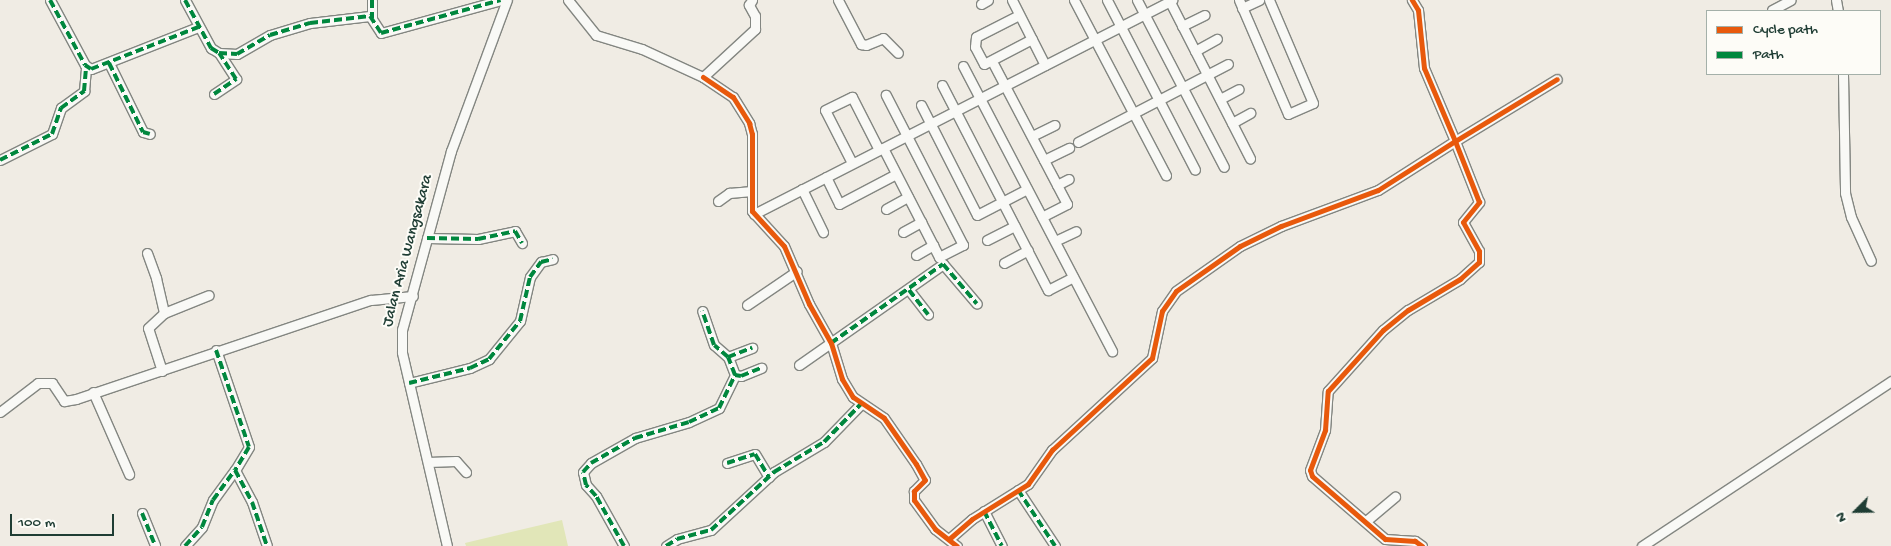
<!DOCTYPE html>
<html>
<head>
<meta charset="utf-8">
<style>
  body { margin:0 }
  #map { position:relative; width:1891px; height:546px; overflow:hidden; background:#f0ece4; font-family:"Gochi Hand",sans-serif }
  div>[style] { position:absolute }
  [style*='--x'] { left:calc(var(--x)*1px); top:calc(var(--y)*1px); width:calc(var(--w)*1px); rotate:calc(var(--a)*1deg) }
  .green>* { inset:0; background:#e1e6b8 }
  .roads { filter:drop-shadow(1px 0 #838681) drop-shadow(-1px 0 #838681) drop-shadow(0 1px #838681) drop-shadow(0 -1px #838681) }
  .minor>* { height:9px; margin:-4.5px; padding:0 4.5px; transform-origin:4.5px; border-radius:4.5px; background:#f9f9f6 }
  .quiet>* { height:4px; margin-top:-2px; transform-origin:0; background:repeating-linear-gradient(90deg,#00873e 0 8px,transparent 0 12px) }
  .cycleway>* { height:5px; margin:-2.5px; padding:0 2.5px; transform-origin:2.5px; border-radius:2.5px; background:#e8590c }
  span { translate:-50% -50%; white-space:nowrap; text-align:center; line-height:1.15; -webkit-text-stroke:4px #fdfcf7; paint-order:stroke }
  .street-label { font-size:16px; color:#1f3d34 }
  .legend { position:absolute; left:1706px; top:10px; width:175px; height:65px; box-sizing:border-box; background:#fdfcf7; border:1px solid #a4b0a9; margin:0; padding:6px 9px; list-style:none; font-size:15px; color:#1f3d34 }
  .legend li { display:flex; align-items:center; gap:10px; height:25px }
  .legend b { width:25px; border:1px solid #a4b0a9 }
  .north { position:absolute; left:1831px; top:486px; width:50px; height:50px; -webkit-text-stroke:4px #fdfcf7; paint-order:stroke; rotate:247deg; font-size:14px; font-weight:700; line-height:20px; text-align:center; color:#1f3d34 }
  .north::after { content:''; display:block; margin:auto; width:18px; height:22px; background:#1f3d34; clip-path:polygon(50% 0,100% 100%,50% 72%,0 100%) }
  .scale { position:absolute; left:10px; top:514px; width:104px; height:22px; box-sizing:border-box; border:2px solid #1f3d34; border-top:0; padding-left:6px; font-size:15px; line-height:18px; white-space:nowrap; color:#1f3d34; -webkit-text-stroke:4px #fdfcf7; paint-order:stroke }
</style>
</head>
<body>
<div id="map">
  <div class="green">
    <div style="clip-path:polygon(562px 520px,568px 546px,466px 546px,465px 543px)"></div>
  </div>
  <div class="roads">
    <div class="minor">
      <div style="--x:50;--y:0;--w:74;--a:61.7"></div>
      <div style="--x:85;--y:65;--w:7;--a:34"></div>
      <div style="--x:91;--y:69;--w:115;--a:-21.4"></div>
      <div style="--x:185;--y:0;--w:55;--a:61.6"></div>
      <div style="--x:211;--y:48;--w:9;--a:32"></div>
      <div style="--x:219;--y:53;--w:18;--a:3"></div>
      <div style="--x:237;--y:54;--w:38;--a:-30"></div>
      <div style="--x:270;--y:35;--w:42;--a:-16.7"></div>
      <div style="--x:310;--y:23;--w:60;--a:-6.7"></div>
      <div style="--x:370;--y:16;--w:20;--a:57"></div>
      <div style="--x:381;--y:33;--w:124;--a:-15.4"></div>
      <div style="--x:372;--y:0;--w:18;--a:90"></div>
      <div style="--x:568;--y:0;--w:45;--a:51.3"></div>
      <div style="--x:596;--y:35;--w:48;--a:16.9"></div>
      <div style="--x:642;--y:49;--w:67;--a:24.7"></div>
      <div style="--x:703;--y:77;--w:71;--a:-42.7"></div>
      <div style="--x:755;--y:29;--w:13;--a:-90"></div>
      <div style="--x:755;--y:16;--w:13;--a:-119"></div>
      <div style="--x:749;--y:5;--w:6;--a:-59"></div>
      <div style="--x:838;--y:0;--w:50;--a:62.4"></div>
      <div style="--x:861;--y:44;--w:5;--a:11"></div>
      <div style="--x:866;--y:45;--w:18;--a:-22"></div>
      <div style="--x:883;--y:38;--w:21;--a:45"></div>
      <div style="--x:1012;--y:0;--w:73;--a:63.1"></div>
      <div style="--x:1074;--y:0;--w:198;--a:62.3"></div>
      <div style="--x:1107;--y:0;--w:191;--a:62.6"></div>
      <div style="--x:1137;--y:0;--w:188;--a:62.5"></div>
      <div style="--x:1169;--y:0;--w:178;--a:62.9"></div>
      <div style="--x:1239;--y:0;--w:124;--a:66.7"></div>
      <div style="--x:1288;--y:114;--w:27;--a:-24"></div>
      <div style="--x:1313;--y:103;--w:112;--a:-113.1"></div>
      <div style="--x:1836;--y:0;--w:11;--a:80"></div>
      <div style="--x:981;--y:4;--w:8;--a:-30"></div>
      <div style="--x:1242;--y:8;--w:19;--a:-25"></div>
      <div style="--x:1772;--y:10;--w:21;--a:-28"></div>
      <div style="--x:1019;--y:15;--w:48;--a:152.9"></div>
      <div style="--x:976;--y:37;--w:10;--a:96"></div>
      <div style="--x:975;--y:47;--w:19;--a:62"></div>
      <div style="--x:984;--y:64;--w:54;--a:-27.5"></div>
      <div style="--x:1182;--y:26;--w:25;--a:-26"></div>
      <div style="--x:1195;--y:51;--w:25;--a:-29"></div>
      <div style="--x:109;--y:63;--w:77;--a:63.8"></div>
      <div style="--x:143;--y:132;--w:7;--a:16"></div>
      <div style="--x:994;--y:65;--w:157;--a:62.3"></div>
      <div style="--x:1067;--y:204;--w:28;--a:153"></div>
      <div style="--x:963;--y:66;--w:322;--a:62.4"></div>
      <div style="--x:1843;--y:74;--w:119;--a:89"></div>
      <div style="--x:1845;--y:193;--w:25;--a:76"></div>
      <div style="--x:1851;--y:217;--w:48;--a:65.6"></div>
      <div style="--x:703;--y:77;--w:36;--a:34"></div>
      <div style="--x:733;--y:97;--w:31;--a:58"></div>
      <div style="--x:749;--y:123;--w:11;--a:75"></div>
      <div style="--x:752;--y:134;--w:77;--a:90"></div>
      <div style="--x:752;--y:211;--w:47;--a:47.6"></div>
      <div style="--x:784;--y:246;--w:63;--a:66.7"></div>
      <div style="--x:809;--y:304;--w:45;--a:60.6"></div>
      <div style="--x:831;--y:343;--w:38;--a:73"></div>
      <div style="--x:842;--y:379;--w:21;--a:59"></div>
      <div style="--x:853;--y:397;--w:37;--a:34"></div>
      <div style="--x:884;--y:418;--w:56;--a:55.2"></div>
      <div style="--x:916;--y:464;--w:18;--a:61"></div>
      <div style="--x:925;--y:480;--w:16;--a:135"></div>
      <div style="--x:914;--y:491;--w:9;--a:90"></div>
      <div style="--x:914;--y:500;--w:36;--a:54"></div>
      <div style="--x:935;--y:529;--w:28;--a:38"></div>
      <div style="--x:942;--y:85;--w:231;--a:62.7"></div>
      <div style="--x:1048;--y:290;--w:28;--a:-27"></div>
      <div style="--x:214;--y:94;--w:27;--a:-34"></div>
      <div style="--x:236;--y:79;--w:31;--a:-123"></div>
      <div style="--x:1220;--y:99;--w:21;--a:-28"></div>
      <div style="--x:921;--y:105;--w:123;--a:63"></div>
      <div style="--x:977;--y:215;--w:56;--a:-27.5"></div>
      <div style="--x:1232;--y:123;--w:21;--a:-29"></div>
      <div style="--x:1032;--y:136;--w:25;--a:-26"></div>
      <div style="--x:1078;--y:142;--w:169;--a:-27.5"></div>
      <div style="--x:883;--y:148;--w:123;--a:62.8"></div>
      <div style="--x:939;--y:257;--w:27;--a:-27"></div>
      <div style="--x:963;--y:245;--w:169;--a:-117.2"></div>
      <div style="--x:0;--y:160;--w:58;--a:-26.6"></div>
      <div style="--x:52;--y:134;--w:28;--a:-71"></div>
      <div style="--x:61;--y:108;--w:29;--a:-36"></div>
      <div style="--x:84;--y:91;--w:24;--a:-85"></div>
      <div style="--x:1044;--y:160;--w:28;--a:-26"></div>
      <div style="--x:852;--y:163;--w:59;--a:-117"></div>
      <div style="--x:825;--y:110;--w:30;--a:-26"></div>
      <div style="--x:852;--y:97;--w:59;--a:63"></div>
      <div style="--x:826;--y:177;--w:30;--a:64"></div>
      <div style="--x:839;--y:204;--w:64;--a:-27.8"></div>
      <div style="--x:1057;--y:185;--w:13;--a:-27"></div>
      <div style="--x:802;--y:189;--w:48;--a:64"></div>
      <div style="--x:718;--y:201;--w:14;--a:-36"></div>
      <div style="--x:729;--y:193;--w:23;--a:-5"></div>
      <div style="--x:886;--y:209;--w:25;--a:-29"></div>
      <div style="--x:754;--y:214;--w:470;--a:-27.1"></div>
      <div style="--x:903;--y:232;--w:21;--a:-29"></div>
      <div style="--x:427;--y:238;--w:51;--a:1.1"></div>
      <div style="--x:478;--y:239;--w:38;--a:-12"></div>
      <div style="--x:515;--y:231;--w:14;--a:60"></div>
      <div style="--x:987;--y:240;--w:31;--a:-27"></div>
      <div style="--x:1055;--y:241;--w:23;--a:-25"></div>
      <div style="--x:147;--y:253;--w:27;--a:70"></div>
      <div style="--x:156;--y:278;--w:36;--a:77"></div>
      <div style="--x:916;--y:255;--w:20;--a:-30"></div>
      <div style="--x:1004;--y:263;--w:27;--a:-28"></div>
      <div style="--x:909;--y:290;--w:31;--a:52"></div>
      <div style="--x:747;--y:305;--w:60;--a:-34.2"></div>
      <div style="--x:216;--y:350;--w:102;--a:71.2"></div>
      <div style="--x:249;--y:447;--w:27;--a:121"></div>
      <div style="--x:235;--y:470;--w:36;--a:62"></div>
      <div style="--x:252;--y:502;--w:46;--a:71.2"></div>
      <div style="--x:728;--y:357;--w:26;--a:-21"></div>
      <div style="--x:799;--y:365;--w:176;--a:-35"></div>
      <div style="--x:943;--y:264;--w:52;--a:49.6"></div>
      <div style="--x:162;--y:371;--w:45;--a:-108"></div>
      <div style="--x:148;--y:328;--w:22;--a:-43"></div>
      <div style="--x:164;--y:313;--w:48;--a:-21.8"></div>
      <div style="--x:735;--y:375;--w:6;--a:9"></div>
      <div style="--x:741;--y:376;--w:22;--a:-22"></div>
      <div style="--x:409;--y:383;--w:63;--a:-13.8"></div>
      <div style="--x:470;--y:368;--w:21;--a:-25"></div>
      <div style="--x:489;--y:359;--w:49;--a:-50.8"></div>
      <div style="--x:520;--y:321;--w:45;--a:-77.2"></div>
      <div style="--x:530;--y:277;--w:19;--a:-54"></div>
      <div style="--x:541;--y:262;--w:12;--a:-14"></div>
      <div style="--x:93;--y:392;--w:90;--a:66.3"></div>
      <div style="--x:0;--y:412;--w:48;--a:-37.3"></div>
      <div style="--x:38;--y:383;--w:14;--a:0"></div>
      <div style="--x:52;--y:383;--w:22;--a:56"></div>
      <div style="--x:64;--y:401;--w:12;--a:-9"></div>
      <div style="--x:76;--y:399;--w:311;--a:-18.6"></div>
      <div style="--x:371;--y:300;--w:42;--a:-5.4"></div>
      <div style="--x:428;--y:462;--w:28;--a:-2"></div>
      <div style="--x:456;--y:461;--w:15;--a:48"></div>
      <div style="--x:727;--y:463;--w:29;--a:-18"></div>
      <div style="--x:755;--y:454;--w:27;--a:59"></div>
      <div style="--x:1018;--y:490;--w:67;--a:56.5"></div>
      <div style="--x:984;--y:511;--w:39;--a:63"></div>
      <div style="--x:142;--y:513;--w:35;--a:68"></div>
      <div style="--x:1366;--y:521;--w:38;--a:-40"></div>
      <div style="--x:949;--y:539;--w:30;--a:-41"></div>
      <div style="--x:972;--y:519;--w:66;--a:-32"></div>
      <div style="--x:1028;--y:484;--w:42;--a:-54.8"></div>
      <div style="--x:1052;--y:450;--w:136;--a:-42.6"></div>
      <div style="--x:1152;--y:358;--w:48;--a:-78"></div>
      <div style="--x:1162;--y:311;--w:24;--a:-55"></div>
      <div style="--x:1176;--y:291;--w:78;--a:-35.1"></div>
      <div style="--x:1240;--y:246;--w:46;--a:-26"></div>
      <div style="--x:1281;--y:226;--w:103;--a:-20.4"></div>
      <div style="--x:1378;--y:190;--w:91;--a:-32.5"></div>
      <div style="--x:1455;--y:141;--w:79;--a:-113"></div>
      <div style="--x:1424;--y:68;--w:58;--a:-95.9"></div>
      <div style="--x:1418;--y:10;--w:12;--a:-121"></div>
      <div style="--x:185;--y:546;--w:25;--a:-48"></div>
      <div style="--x:202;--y:527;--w:29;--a:-68"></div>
      <div style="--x:213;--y:500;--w:37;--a:-54"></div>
      <div style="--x:447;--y:546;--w:199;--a:-103.1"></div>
      <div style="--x:402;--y:352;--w:22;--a:-90"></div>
      <div style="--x:402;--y:330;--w:186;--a:-74.7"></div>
      <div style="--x:451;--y:151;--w:161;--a:-69.7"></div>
      <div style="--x:624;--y:546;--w:57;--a:-119.2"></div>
      <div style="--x:596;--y:496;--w:15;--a:-132"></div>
      <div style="--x:586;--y:485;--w:13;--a:-103"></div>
      <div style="--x:583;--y:472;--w:12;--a:-48"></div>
      <div style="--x:591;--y:463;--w:51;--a:-29.6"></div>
      <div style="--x:635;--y:438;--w:56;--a:-16.5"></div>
      <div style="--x:689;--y:422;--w:33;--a:-25"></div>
      <div style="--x:719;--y:408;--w:37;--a:-64"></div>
      <div style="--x:735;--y:375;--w:19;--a:-111"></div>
      <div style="--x:728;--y:357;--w:18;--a:-139"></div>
      <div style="--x:714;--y:345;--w:36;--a:-109"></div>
      <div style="--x:666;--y:546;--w:13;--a:-32"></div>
      <div style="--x:677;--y:539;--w:35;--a:-15"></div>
      <div style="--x:711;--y:530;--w:86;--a:-42.6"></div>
      <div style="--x:774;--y:472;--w:58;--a:-31"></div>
      <div style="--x:824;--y:442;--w:53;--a:-45.8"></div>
      <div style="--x:1422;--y:546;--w:9;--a:-144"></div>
      <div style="--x:1415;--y:541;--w:30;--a:-176"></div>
      <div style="--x:1385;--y:539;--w:96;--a:-139.2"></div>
      <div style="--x:1312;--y:476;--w:6;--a:-108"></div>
      <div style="--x:1310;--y:470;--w:43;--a:-69.4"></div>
      <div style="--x:1325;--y:430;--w:39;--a:-86"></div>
      <div style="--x:1328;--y:391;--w:82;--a:-48"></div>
      <div style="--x:1383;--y:330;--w:32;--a:-39"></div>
      <div style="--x:1408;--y:310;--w:61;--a:-30.8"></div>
      <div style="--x:1460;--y:279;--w:25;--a:-42"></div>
      <div style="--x:1479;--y:262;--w:11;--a:-90"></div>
      <div style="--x:1479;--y:251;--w:33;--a:-119"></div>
      <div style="--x:1463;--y:222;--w:26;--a:-51"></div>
      <div style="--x:1479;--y:202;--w:66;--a:-111.5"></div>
      <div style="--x:1455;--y:141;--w:119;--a:-31.3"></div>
      <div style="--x:1642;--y:546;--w:299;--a:-33.5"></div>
    </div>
  </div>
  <div class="quiet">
    <div style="--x:50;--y:0;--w:74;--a:61.7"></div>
    <div style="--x:85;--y:65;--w:7;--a:34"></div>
    <div style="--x:91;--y:69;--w:115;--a:-21.4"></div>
    <div style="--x:185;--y:0;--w:55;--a:61.6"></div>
    <div style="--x:211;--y:48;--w:9;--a:32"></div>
    <div style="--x:219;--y:53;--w:18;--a:3"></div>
    <div style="--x:237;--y:54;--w:38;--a:-30"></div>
    <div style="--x:270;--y:35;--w:42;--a:-16.7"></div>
    <div style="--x:310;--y:23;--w:60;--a:-6.7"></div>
    <div style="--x:370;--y:16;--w:20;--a:57"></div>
    <div style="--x:381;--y:33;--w:124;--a:-15.4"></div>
    <div style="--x:372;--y:0;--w:18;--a:90"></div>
    <div style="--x:109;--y:63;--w:77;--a:63.8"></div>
    <div style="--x:143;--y:132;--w:7;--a:16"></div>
    <div style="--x:214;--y:94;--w:27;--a:-34"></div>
    <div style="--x:236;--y:79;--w:31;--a:-123"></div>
    <div style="--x:0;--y:160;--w:58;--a:-26.6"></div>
    <div style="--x:52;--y:134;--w:28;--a:-71"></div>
    <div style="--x:61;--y:108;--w:29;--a:-36"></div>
    <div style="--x:84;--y:91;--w:24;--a:-85"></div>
    <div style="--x:427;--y:238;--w:51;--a:1.1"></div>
    <div style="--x:478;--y:239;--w:38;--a:-12"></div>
    <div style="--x:515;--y:231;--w:14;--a:60"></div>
    <div style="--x:909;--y:290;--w:31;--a:52"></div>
    <div style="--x:831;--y:343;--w:137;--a:-35.2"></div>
    <div style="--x:943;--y:264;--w:52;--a:49.6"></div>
    <div style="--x:216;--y:350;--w:102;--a:71.2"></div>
    <div style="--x:249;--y:447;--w:27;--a:121"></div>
    <div style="--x:235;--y:470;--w:36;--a:62"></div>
    <div style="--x:252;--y:502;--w:46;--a:71.2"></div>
    <div style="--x:728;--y:357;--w:26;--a:-21"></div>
    <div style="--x:735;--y:375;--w:6;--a:9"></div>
    <div style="--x:741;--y:376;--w:22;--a:-22"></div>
    <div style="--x:409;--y:383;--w:63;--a:-13.8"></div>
    <div style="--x:470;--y:368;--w:21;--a:-25"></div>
    <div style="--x:489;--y:359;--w:49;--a:-50.8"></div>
    <div style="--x:520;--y:321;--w:45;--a:-77.2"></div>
    <div style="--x:530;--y:277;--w:19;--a:-54"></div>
    <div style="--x:541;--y:262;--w:12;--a:-14"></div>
    <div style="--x:727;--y:463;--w:29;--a:-18"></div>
    <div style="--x:755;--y:454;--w:27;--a:59"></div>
    <div style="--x:1018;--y:490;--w:67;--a:56.5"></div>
    <div style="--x:984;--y:511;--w:39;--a:63"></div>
    <div style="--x:142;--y:513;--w:35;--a:68"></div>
    <div style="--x:185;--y:546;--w:25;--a:-48"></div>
    <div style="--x:202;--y:527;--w:29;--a:-68"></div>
    <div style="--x:213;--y:500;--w:37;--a:-54"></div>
    <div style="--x:624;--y:546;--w:57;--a:-119.2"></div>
    <div style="--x:596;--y:496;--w:15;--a:-132"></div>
    <div style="--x:586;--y:485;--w:13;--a:-103"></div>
    <div style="--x:583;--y:472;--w:12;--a:-48"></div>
    <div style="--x:591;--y:463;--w:51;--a:-29.6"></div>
    <div style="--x:635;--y:438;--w:56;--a:-16.5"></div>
    <div style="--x:689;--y:422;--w:33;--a:-25"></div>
    <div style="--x:719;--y:408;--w:37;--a:-64"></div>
    <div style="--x:735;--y:375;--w:19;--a:-111"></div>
    <div style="--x:728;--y:357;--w:18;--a:-139"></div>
    <div style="--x:714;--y:345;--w:36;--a:-109"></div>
    <div style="--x:666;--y:546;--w:13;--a:-32"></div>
    <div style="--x:677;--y:539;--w:35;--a:-15"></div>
    <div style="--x:711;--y:530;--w:86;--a:-42.6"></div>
    <div style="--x:774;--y:472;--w:58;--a:-31"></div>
    <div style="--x:824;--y:442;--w:53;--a:-45.8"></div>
  </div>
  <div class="cycleway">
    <div style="--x:703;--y:77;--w:36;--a:34"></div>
    <div style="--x:733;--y:97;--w:31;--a:58"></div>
    <div style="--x:749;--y:123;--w:11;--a:75"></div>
    <div style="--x:752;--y:134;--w:77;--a:90"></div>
    <div style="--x:752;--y:211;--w:47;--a:47.6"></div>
    <div style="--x:784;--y:246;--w:63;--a:66.7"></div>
    <div style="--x:809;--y:304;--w:45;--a:60.6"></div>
    <div style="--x:831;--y:343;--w:38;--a:73"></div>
    <div style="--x:842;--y:379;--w:21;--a:59"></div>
    <div style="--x:853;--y:397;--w:37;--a:34"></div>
    <div style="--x:884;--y:418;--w:56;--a:55.2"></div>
    <div style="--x:916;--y:464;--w:18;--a:61"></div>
    <div style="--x:925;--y:480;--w:16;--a:135"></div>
    <div style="--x:914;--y:491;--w:9;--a:90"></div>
    <div style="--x:914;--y:500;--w:36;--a:54"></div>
    <div style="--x:935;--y:529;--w:28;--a:38"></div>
    <div style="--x:949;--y:539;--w:30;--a:-41"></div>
    <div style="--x:972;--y:519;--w:66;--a:-32"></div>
    <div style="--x:1028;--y:484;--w:42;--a:-54.8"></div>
    <div style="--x:1052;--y:450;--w:136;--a:-42.6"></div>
    <div style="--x:1152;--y:358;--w:48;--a:-78"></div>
    <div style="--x:1162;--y:311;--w:24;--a:-55"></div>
    <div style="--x:1176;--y:291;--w:78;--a:-35.1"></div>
    <div style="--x:1240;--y:246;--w:46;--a:-26"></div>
    <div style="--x:1281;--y:226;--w:103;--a:-20.4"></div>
    <div style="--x:1378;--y:190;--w:91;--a:-32.5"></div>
    <div style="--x:1455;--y:141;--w:79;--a:-113"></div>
    <div style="--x:1424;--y:68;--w:58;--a:-95.9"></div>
    <div style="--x:1418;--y:10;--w:12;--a:-121"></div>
    <div style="--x:1422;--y:546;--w:9;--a:-144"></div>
    <div style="--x:1415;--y:541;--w:30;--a:-176"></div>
    <div style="--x:1385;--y:539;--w:96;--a:-139.2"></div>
    <div style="--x:1312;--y:476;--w:6;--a:-108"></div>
    <div style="--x:1310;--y:470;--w:43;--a:-69.4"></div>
    <div style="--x:1325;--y:430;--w:39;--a:-86"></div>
    <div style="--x:1328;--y:391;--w:82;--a:-48"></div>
    <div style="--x:1383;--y:330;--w:32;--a:-39"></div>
    <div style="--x:1408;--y:310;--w:61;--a:-30.8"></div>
    <div style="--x:1460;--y:279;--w:25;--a:-42"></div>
    <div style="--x:1479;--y:262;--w:11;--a:-90"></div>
    <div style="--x:1479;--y:251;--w:33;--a:-119"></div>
    <div style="--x:1463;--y:222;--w:26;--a:-51"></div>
    <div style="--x:1479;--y:202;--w:66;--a:-111.5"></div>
    <div style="--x:1455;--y:141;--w:119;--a:-31.3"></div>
  </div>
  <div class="street-label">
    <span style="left:409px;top:251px;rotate:-75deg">Jalan Aria Wangsakara</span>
  </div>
  <ul class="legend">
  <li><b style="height:6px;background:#e8590c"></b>Cycle path</li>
  <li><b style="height:6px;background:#00873e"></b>Path</li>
  </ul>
  <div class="north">N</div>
  <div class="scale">100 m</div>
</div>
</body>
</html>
